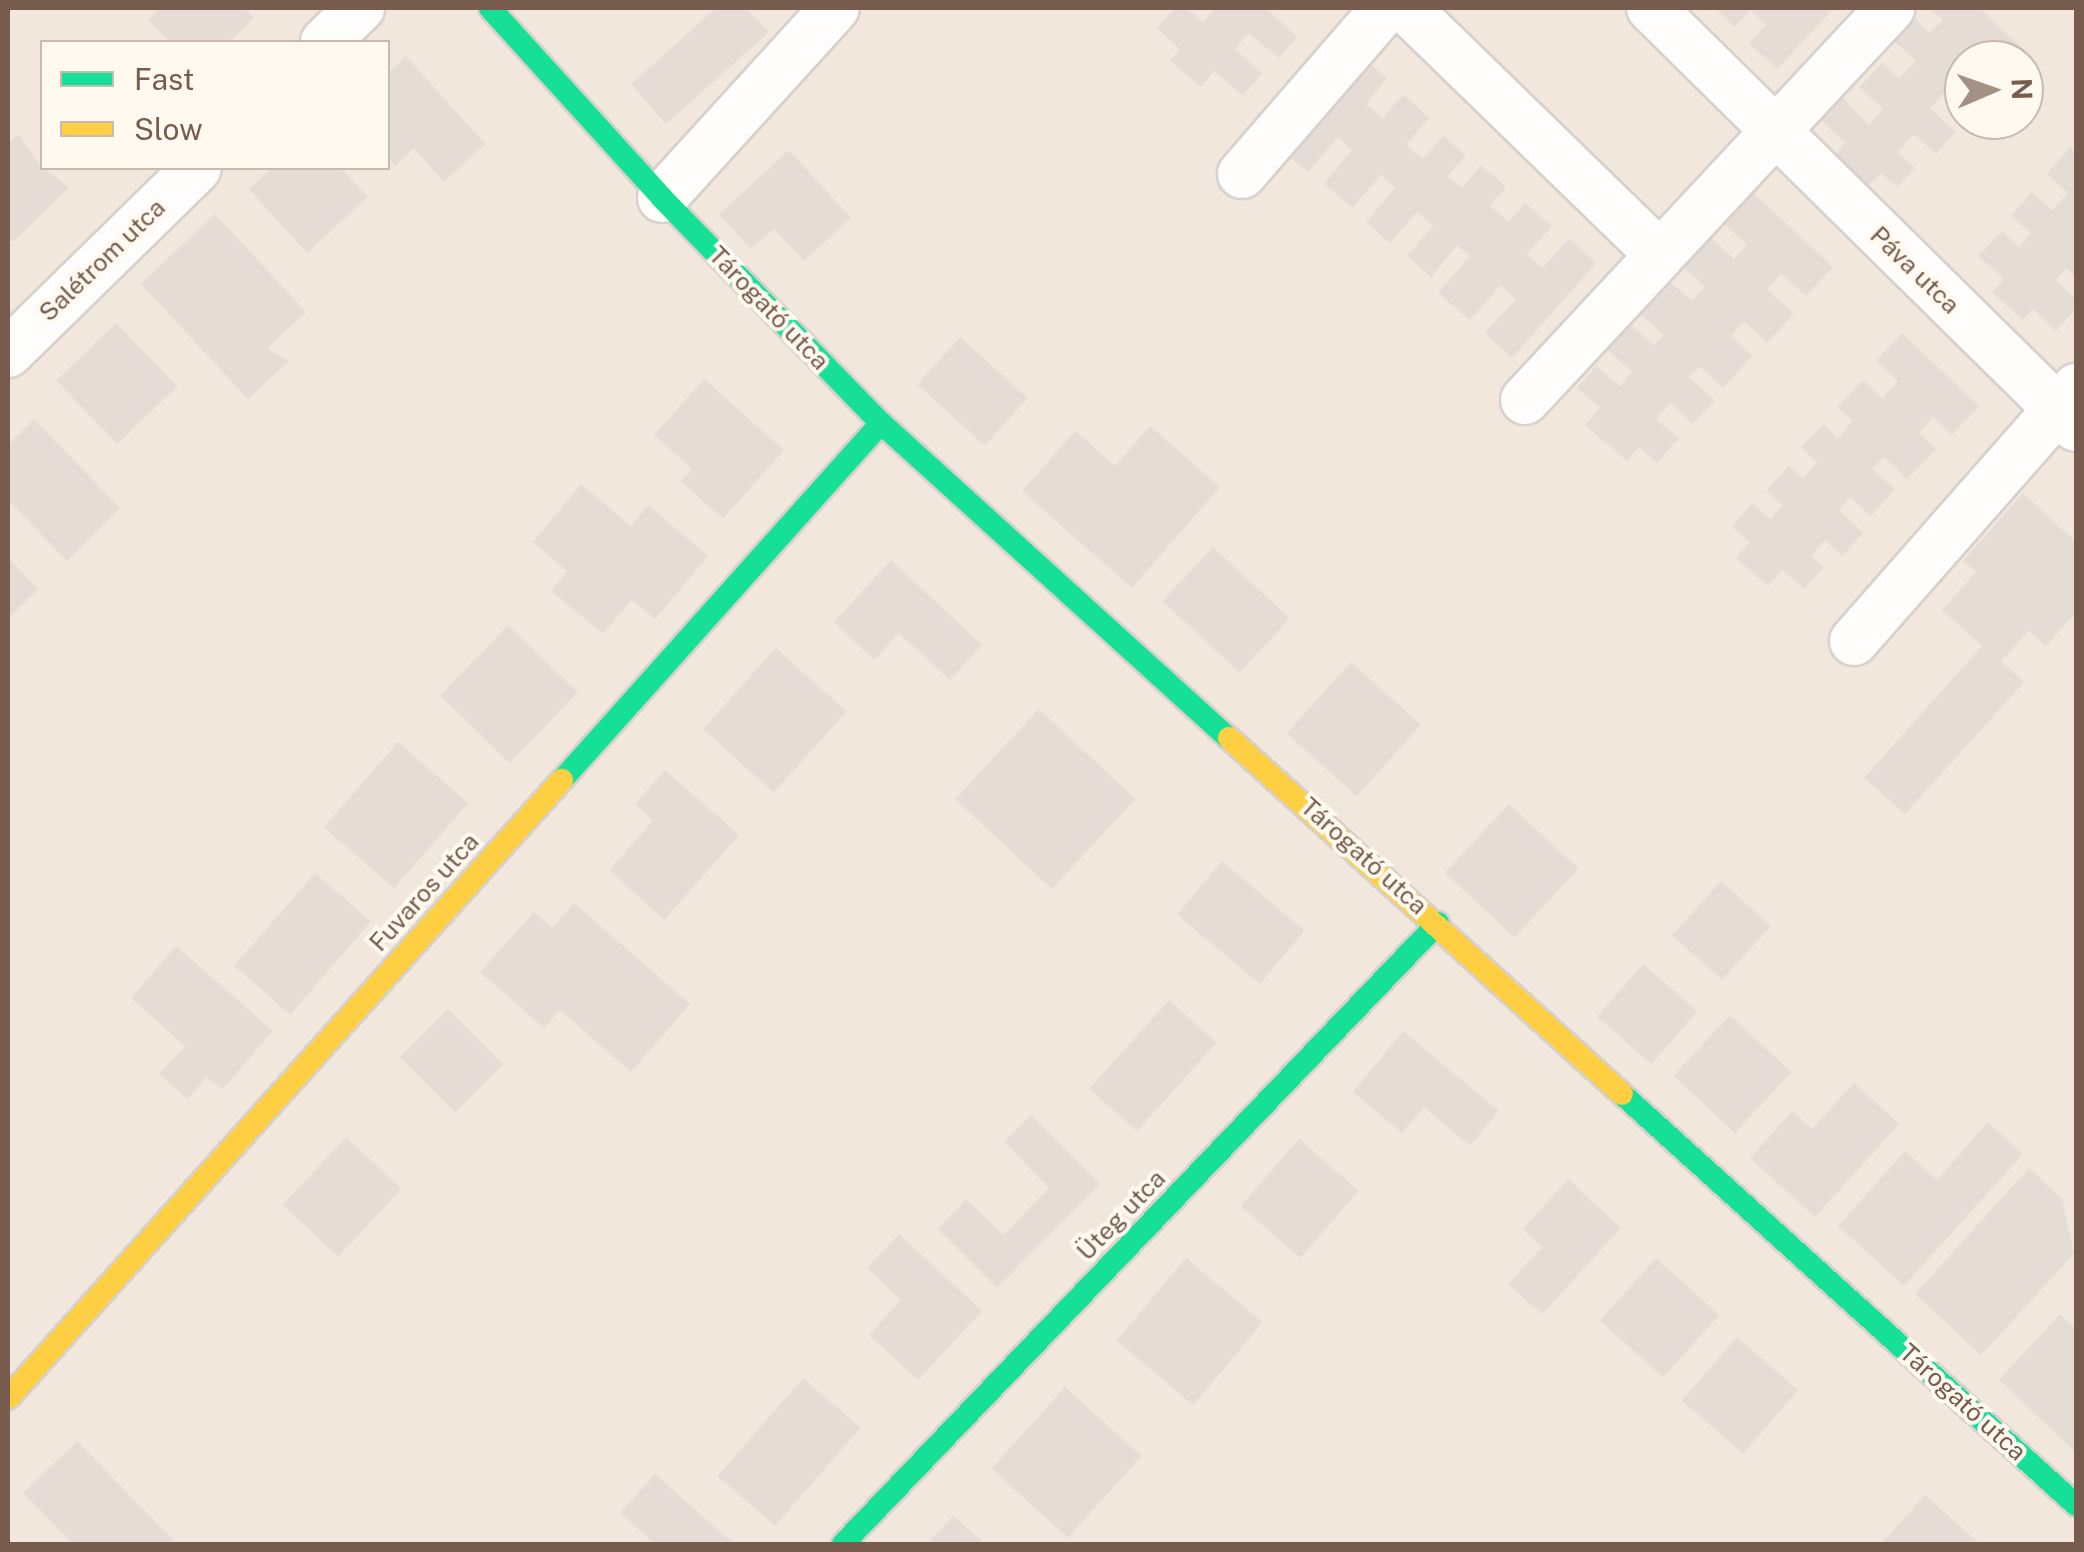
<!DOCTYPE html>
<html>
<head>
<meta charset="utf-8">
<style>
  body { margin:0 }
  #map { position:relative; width:2084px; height:1552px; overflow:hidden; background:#f8f4ee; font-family:"Public Sans",sans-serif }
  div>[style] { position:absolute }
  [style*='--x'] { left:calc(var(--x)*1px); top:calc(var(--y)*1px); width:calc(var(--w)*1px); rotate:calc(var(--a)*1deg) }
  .residential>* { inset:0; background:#f1e7dc }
  .building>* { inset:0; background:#e5ddd5; transform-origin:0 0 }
  .roads { filter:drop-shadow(2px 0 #d7d1cc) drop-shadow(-2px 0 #d7d1cc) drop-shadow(0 2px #d7d1cc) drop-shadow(0 -2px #d7d1cc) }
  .street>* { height:48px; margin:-24px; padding:0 24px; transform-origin:24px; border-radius:24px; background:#fefdfc }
  .fast>* { height:22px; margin:-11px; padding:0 11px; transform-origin:11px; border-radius:11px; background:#16e098 }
  .slow>* { height:22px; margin:-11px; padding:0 11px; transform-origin:11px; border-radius:11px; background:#ffcf43 }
  span { translate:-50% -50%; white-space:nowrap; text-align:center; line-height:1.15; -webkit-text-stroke:8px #fff9f0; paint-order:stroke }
  .street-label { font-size:25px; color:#775c4d }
  .frame { position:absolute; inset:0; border:10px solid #775c4d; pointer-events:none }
  .legend { position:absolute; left:40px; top:40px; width:350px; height:130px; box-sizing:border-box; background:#fff9f0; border:2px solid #c9baaf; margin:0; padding:12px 18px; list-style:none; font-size:30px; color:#775c4d }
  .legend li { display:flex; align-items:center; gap:20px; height:50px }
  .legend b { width:50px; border:2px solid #c9baaf }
  .north { position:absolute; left:1944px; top:40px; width:100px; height:100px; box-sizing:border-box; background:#fff9f0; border:2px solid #c9baaf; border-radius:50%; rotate:88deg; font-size:28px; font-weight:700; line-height:40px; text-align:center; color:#775c4d }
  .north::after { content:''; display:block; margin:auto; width:35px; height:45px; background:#a49185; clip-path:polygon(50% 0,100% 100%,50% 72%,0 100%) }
</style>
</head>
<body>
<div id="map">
  <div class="residential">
    <div style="clip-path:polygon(evenodd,8px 8px,2076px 8px,2076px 1544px,8px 1544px,8px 8px,42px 42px,388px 42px,388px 168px,42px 168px,42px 42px,8px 8px,1964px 60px,2024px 60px,2024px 120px,1964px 120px,1964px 60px)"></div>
  </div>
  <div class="building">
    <div style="clip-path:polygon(161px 8px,244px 8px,254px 18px,229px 42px,169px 42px,148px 20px)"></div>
    <div style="clip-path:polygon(716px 8px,746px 8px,769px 32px,666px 124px,631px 84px)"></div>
    <div style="clip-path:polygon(1175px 8px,1186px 8px,1203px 22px,1215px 8px,1266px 8px,1297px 37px,1279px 58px,1248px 33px,1235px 49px,1262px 73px,1243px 96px,1214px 71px,1201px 87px,1170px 61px,1180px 49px,1157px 28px)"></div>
    <div style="clip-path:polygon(1715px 8px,1834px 8px,1777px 69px,1749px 43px,1766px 25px,1751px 10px,1734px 27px)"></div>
    <div style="clip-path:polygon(1930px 8px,1979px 8px,2024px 50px,2014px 60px,1964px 60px,1964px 106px,1947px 90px,1930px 109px,1956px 132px,1936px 154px,1914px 134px,1898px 152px,1915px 168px,1897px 187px,1881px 173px,1868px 186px,1835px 155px,1845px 143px,1821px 120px,1843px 98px,1869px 125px,1883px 109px,1859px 87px,1882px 63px,1899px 78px,1916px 61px,1894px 41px,1916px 18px,1929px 33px,1943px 20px)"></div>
    <div style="clip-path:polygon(1360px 55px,1387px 78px,1366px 104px,1383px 118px,1403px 94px,1429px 118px,1406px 145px,1423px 159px,1443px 136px,1466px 155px,1448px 176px,1462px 188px,1481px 165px,1506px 187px,1490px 206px,1509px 222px,1525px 203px,1552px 226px,1527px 254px,1542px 268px,1570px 238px,1596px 263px,1512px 358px,1485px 333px,1516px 299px,1501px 285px,1470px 320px,1438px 293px,1470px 256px,1457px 245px,1431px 277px,1407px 256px,1433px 226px,1417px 212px,1390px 243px,1366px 222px,1395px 188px,1381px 175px,1352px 208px,1324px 184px,1352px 150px,1338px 137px,1308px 172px,1281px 150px)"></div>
    <div style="clip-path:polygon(406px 56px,485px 144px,444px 182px,414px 148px,395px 166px,388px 158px,388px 73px)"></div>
    <div style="clip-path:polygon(18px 134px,42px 168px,69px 187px,13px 242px,8px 236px,8px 144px)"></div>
    <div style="clip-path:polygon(2070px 147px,2076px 153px,2076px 277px,2066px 268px,2056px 280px,2076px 299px,2076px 308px,2056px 331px,2033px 309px,2023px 320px,1992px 292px,2004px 279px,1978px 256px,2002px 231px,2019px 247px,2031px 233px,2011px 216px,2032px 192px,2052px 210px,2068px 193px,2047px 174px)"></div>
    <div style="clip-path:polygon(789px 150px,851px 218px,804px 261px,774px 229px,751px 249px,719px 214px)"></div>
    <div style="clip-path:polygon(272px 168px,340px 168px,368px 197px,307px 253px,249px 189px)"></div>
    <div style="clip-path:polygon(1746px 186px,1833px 267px,1806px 296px,1781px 274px,1767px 289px,1794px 314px,1767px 343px,1744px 321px,1731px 336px,1752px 356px,1723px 388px,1699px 366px,1689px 377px,1715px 401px,1693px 424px,1670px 403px,1656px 419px,1679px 438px,1657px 463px,1639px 447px,1627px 461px,1585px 425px,1600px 408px,1577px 388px,1596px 366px,1620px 386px,1632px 372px,1606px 348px,1628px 322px,1654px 345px,1664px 335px,1638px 312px,1667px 279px,1692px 301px,1705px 287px,1681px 265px,1708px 235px,1734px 259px,1747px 245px,1717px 217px)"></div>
    <div style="clip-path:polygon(215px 214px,306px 312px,267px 348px,289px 361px,248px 399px,141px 284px)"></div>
    <div style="left:116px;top:323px;width:88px;height:83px;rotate:46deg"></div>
    <div style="clip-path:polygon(1902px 333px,1979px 406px,1952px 435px,1933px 417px,1919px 433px,1936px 449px,1907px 479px,1884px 457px,1872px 469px,1895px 489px,1871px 516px,1850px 497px,1839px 510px,1863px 533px,1842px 556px,1825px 540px,1811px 556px,1824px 567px,1804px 589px,1782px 570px,1768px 586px,1736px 558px,1750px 542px,1732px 527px,1752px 503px,1770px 519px,1782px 505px,1766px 491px,1789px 465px,1803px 478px,1817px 462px,1801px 447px,1823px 424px,1838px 438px,1853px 421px,1837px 407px,1863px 380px,1882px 398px,1898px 381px,1876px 361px)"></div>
    <div style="left:960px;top:337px;width:91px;height:64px;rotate:42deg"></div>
    <div style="clip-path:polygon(704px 379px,784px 450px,723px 519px,681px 481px,692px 469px,654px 435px)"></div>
    <div style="clip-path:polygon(34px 419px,120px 508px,67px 561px,8px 500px,8px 445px)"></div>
    <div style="clip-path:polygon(1150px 426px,1220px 487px,1132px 588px,1022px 491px,1075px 431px,1115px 466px)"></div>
    <div style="clip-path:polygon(581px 484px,631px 526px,648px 505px,708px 556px,655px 619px,632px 600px,603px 634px,551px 591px,567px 571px,533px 542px)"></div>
    <div style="clip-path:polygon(2023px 493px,2076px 542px,2076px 612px,2046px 646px,2029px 631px,2001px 661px,2024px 682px,1905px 814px,1864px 778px,1982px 646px,1942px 610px,1976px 572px,1963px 561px)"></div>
    <div style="left:1213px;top:547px;width:105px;height:74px;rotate:43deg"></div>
    <div style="clip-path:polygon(8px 558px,38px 589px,8px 619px)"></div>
    <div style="clip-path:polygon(891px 560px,982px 645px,950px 680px,899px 633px,874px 660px,834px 622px)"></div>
    <div style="left:508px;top:625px;width:97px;height:98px;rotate:44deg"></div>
    <div style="left:776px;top:648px;width:95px;height:109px;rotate:42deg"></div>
    <div style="left:1351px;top:662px;width:94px;height:96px;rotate:42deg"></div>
    <div style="left:1039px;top:709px;width:132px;height:123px;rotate:43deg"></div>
    <div style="left:398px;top:742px;width:93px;height:113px;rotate:41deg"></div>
    <div style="clip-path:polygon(665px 770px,739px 835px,664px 920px,609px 870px,653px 821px,635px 804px)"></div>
    <div style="left:1509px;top:804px;width:95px;height:94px;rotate:43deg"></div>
    <div style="left:1222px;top:861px;width:108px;height:70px;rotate:40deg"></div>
    <div style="left:315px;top:873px;width:74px;height:123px;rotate:41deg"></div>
    <div style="left:1721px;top:881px;width:67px;height:73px;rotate:42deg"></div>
    <div style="clip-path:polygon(574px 903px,690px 1004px,631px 1072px,560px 1010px,544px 1028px,480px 972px,534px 912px,552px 928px)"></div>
    <div style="clip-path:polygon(176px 946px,273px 1031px,222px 1090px,207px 1077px,187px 1099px,159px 1074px,185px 1046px,131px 998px)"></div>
    <div style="left:1643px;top:964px;width:72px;height:70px;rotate:41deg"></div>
    <div style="left:1169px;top:1000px;width:64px;height:119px;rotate:42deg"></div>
    <div style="left:448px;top:1009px;width:78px;height:68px;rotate:45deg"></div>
    <div style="left:1730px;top:1015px;width:84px;height:83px;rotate:43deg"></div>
    <div style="clip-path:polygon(1403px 1031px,1499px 1111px,1470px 1146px,1424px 1107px,1402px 1133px,1353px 1092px)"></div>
    <div style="clip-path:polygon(1854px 1083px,1899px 1124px,1815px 1217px,1750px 1158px,1792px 1111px,1812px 1129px)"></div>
    <div style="clip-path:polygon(1031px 1115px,1100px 1184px,997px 1288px,938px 1229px,966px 1199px,1003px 1235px,1049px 1188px,1004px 1142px)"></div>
    <div style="clip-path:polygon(1988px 1122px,2023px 1154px,1904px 1286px,1838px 1226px,1905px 1151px,1937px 1180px)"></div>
    <div style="left:346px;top:1137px;width:76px;height:93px;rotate:43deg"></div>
    <div style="left:1299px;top:1139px;width:79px;height:89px;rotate:41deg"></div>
    <div style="clip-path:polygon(2029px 1168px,2062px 1199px,2074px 1254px,1981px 1355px,1915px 1294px)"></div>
    <div style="clip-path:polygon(1568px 1179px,1621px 1228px,1542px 1314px,1508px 1284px,1542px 1247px,1523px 1229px)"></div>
    <div style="clip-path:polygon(899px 1234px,982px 1311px,918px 1380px,869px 1335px,901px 1300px,867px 1268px)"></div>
    <div style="left:1186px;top:1258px;width:100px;height:108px;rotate:40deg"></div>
    <div style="left:1656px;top:1258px;width:85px;height:84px;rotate:42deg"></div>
    <div style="clip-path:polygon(2060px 1314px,2076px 1329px,2074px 1451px,1999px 1380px)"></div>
    <div style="left:1737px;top:1337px;width:81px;height:84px;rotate:41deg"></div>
    <div style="left:803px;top:1378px;width:76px;height:130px;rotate:41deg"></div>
    <div style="left:1065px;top:1387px;width:103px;height:110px;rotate:42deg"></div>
    <div style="clip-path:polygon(77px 1441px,142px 1508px,177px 1544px,73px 1544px,23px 1493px)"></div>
    <div style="clip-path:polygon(655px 1474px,734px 1544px,655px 1544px,620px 1513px)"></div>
    <div style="clip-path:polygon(1925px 1495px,1980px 1544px,1881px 1544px)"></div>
    <div style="clip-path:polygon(953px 1516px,985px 1544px,927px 1544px)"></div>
  </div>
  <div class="roads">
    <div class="street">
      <div style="--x:1406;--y:8;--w:354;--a:44.2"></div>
      <div style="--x:1660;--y:255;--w:338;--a:-47"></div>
      <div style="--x:1651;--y:8;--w:597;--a:44.59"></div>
      <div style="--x:325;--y:42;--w:49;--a:-44.2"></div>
      <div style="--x:1242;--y:174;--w:220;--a:-49.1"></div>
      <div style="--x:662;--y:198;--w:257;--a:-47.7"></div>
      <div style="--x:8;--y:353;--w:264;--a:-44.4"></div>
      <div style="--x:1525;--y:400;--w:198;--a:-47"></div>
      <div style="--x:1854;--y:641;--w:337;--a:-48.7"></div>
    </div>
    <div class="fast">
      <div style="--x:490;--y:8;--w:256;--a:47.8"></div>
      <div style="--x:662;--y:198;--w:314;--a:45.8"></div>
      <div style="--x:881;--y:423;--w:469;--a:42.2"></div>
      <div style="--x:562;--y:780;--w:479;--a:-48.2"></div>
      <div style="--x:1622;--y:1094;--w:612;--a:42.15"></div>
      <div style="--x:843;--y:1544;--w:860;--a:-46.22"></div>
    </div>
    <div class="slow">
      <div style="--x:1229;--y:738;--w:530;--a:42.17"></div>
      <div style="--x:8;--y:1398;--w:830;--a:-48.13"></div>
    </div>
  </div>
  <div class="street-label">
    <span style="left:102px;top:260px;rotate:-44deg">Salétrom utca</span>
    <span style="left:1915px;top:270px;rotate:44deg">Páva utca</span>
    <span style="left:769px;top:308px;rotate:46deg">Tárogató utca</span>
    <span style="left:1364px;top:856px;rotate:42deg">Tárogató utca</span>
    <span style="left:424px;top:892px;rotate:-48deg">Fuvaros utca</span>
    <span style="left:1121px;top:1215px;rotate:-46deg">Üteg utca</span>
    <span style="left:1963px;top:1402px;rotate:42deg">Tárogató utca</span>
  </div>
  <div class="frame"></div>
  <ul class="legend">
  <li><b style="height:12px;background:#16e098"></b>Fast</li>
  <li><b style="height:12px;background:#ffcf43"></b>Slow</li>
  </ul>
  <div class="north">N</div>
</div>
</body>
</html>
